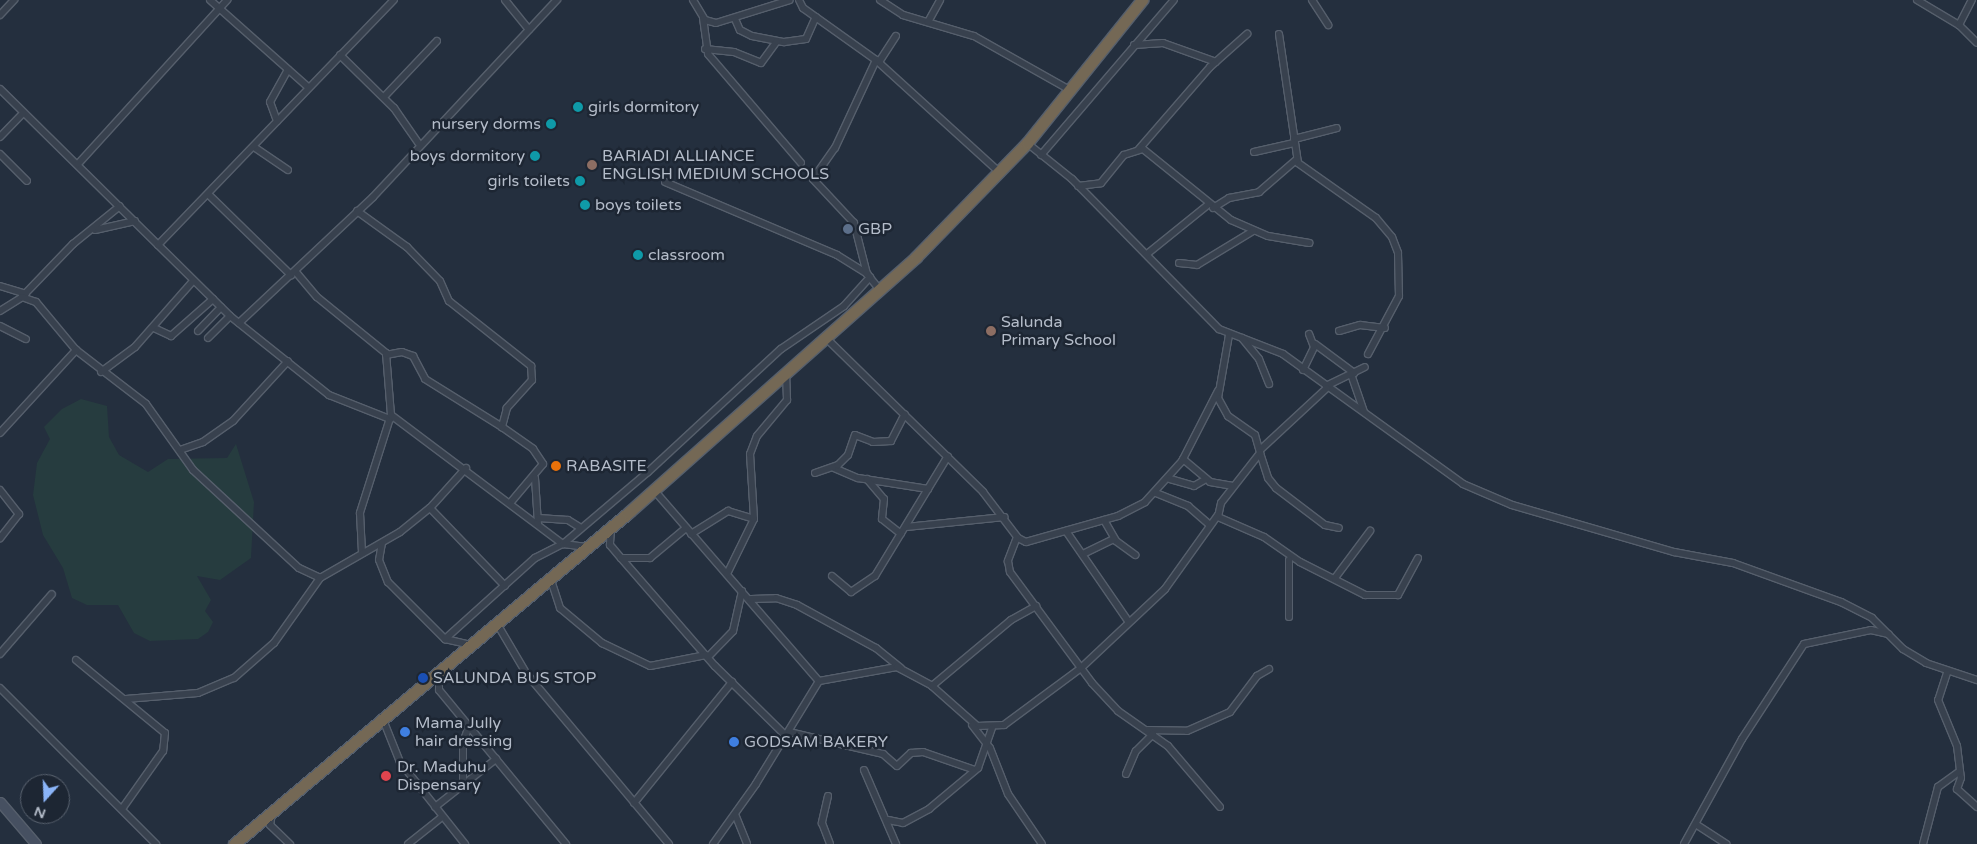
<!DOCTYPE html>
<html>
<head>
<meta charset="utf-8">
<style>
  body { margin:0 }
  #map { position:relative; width:1977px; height:844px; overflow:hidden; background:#242f3e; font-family:"Varela Round",sans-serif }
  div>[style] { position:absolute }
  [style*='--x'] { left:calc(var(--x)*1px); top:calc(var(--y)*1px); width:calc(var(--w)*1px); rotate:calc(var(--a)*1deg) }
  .green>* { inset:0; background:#263c3f }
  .roads { filter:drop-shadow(1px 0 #565f6c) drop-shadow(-1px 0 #565f6c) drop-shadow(0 1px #565f6c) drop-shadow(0 -1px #565f6c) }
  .street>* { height:6px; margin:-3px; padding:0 3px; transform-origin:3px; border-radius:3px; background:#38414e }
  .secondary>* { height:9px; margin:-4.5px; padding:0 4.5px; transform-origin:4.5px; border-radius:4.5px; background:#465061 }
  .highway>* { height:11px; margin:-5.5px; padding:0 5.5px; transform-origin:5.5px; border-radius:5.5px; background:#746855 }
  .dots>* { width:14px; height:14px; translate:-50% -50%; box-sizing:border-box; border:2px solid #1d2633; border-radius:50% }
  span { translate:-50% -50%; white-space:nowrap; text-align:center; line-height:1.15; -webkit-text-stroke:5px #1d2633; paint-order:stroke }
  .poi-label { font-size:16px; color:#b4bcc9 }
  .left { translate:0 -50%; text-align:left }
  .right { translate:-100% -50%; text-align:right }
  .north { position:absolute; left:20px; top:774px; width:50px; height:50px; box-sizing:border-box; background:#1d2633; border:1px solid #59626f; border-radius:50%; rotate:200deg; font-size:14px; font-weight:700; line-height:20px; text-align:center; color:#b4bcc9 }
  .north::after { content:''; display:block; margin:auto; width:18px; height:22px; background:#8ab4f8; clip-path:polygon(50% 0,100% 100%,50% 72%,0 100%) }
</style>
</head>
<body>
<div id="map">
  <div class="green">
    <div style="clip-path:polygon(81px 399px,107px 406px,109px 437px,119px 455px,148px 472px,168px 459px,227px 458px,236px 444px,254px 502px,251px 558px,220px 580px,197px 576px,211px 600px,205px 611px,213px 622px,208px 632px,198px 639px,150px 641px,134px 633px,118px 605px,87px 605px,72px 598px,63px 568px,43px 535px,33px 495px,37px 463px,50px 439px,44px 427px,62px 409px)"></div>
  </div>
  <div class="roads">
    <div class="street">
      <div style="--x:210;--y:0;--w:131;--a:41.6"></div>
      <div style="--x:505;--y:0;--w:38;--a:51"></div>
      <div style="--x:693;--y:0;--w:23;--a:59"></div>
      <div style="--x:705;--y:20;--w:11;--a:15"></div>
      <div style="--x:716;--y:23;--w:77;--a:-17.3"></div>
      <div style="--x:799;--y:0;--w:9;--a:63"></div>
      <div style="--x:803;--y:8;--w:90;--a:35.5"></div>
      <div style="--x:876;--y:60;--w:168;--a:42.3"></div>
      <div style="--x:880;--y:0;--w:27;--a:33"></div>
      <div style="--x:903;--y:15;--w:74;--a:16.5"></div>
      <div style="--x:974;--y:36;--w:110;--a:29.4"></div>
      <div style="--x:1312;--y:0;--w:30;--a:57"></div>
      <div style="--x:1917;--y:0;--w:49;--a:30.8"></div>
      <div style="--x:1959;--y:25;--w:25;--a:45"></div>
      <div style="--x:0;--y:15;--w:21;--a:-47"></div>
      <div style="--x:703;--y:18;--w:36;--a:82"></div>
      <div style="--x:708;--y:54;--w:143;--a:49.5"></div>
      <div style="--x:735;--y:19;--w:12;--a:66"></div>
      <div style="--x:740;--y:30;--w:13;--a:27"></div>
      <div style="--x:752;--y:36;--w:33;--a:11"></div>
      <div style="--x:784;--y:42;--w:22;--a:-8"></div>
      <div style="--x:806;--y:39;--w:24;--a:-66"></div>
      <div style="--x:928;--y:22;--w:25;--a:-61"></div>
      <div style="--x:1959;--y:25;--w:28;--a:-63"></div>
      <div style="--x:1279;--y:34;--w:130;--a:81.6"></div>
      <div style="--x:1298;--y:163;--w:95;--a:35.2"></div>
      <div style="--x:1376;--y:218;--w:25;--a:50"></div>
      <div style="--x:1392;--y:237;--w:17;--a:69"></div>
      <div style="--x:1398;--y:253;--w:43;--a:88.7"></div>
      <div style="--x:1399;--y:296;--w:66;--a:118.1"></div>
      <div style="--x:1134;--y:45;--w:29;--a:-4"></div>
      <div style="--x:1163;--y:43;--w:56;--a:19.7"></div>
      <div style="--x:705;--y:49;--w:29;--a:6"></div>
      <div style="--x:734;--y:52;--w:29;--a:22"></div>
      <div style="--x:761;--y:63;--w:27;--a:-54"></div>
      <div style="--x:340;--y:55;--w:76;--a:44.5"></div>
      <div style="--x:394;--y:108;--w:44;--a:55.2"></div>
      <div style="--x:879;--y:62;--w:31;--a:-57"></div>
      <div style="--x:0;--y:89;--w:323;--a:44.6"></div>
      <div style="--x:230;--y:316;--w:127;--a:38.6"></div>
      <div style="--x:329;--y:395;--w:66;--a:21.5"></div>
      <div style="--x:384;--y:97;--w:77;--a:-46.6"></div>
      <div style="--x:277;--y:121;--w:20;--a:-110"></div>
      <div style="--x:270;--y:102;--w:37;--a:-61"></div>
      <div style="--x:0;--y:137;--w:33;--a:-46"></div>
      <div style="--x:1294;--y:139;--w:44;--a:-14.3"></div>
      <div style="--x:1027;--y:143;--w:58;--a:38.7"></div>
      <div style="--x:1072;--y:179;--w:210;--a:45.6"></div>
      <div style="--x:1219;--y:329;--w:69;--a:21.3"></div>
      <div style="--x:1283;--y:354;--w:222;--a:35.8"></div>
      <div style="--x:1463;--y:484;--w:53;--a:23.2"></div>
      <div style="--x:1512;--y:505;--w:169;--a:16.2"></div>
      <div style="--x:1674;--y:552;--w:60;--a:10.6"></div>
      <div style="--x:1733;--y:563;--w:115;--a:19.9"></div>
      <div style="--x:1841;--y:602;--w:35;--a:27"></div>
      <div style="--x:1872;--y:618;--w:44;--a:45"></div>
      <div style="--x:1903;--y:649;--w:27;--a:31"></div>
      <div style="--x:1926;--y:663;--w:54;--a:18.4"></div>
      <div style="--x:254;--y:147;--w:41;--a:34.1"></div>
      <div style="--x:1139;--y:149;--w:108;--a:-49.1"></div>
      <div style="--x:1210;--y:67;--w:50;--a:-41.7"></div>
      <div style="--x:1254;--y:152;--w:41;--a:-12.7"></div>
      <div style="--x:0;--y:154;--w:38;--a:45"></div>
      <div style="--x:1041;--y:155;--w:204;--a:-49.4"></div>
      <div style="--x:78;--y:164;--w:222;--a:-47.7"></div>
      <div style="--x:665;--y:182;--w:187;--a:23"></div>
      <div style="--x:837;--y:255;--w:36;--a:32"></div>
      <div style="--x:867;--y:274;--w:21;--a:51"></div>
      <div style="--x:1078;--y:186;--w:23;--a:-7"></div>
      <div style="--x:1101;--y:183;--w:36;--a:-51"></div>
      <div style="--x:1124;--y:155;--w:20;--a:-18"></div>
      <div style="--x:1143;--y:149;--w:113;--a:38.9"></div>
      <div style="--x:1231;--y:220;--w:40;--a:23.4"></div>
      <div style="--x:1268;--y:236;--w:42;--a:9.7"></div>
      <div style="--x:209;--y:195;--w:115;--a:44.3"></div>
      <div style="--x:1213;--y:208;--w:19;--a:-32"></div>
      <div style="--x:1229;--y:198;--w:31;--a:-11"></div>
      <div style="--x:1259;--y:192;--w:49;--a:-40.9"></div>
      <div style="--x:357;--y:211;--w:62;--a:35.8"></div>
      <div style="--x:407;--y:247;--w:47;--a:45.9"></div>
      <div style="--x:440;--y:281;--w:22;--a:66"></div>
      <div style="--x:449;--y:301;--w:105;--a:38.4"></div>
      <div style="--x:531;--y:366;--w:14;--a:86"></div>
      <div style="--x:532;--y:380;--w:38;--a:132"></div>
      <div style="--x:507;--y:408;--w:20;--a:105"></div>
      <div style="--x:502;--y:427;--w:38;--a:35"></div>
      <div style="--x:533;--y:449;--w:18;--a:56"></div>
      <div style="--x:543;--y:464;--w:50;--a:130.1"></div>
      <div style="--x:95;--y:230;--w:41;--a:-12.7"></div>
      <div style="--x:158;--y:245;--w:340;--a:-46.1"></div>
      <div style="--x:1147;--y:254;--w:80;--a:-38.9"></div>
      <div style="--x:1179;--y:263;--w:18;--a:6"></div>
      <div style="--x:1197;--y:265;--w:66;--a:-31.3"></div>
      <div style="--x:295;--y:271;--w:34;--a:50"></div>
      <div style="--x:317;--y:297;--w:89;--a:39.1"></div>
      <div style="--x:386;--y:353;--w:62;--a:85.4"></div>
      <div style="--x:391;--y:415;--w:103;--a:107.6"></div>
      <div style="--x:360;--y:513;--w:40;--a:87.1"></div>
      <div style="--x:867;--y:274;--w:53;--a:-104.3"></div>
      <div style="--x:854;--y:223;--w:60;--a:-133"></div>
      <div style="--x:813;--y:179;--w:38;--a:-55"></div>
      <div style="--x:835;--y:148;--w:97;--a:-65"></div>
      <div style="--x:0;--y:286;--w:27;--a:17"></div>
      <div style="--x:22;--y:297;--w:74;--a:-46.1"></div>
      <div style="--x:73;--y:244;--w:60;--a:-39"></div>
      <div style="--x:0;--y:311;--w:26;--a:-32"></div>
      <div style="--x:22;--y:297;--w:15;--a:20"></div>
      <div style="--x:36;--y:302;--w:62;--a:50.2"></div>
      <div style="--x:76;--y:350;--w:88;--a:37.6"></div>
      <div style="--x:146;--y:404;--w:81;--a:54.5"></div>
      <div style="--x:193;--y:470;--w:144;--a:42.8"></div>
      <div style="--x:299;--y:568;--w:23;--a:25"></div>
      <div style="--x:320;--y:578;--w:92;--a:-29.9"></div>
      <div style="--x:400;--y:532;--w:38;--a:-39"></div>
      <div style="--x:430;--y:508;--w:54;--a:-48"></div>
      <div style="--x:239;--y:323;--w:184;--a:-43.2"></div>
      <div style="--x:373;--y:197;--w:270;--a:-47"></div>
      <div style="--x:0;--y:326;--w:29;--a:27"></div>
      <div style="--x:154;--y:328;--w:19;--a:25"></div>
      <div style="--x:171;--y:336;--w:56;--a:-41.4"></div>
      <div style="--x:198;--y:331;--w:33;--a:-46"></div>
      <div style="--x:1339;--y:331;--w:22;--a:-16"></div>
      <div style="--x:1360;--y:325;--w:25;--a:7"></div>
      <div style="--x:1229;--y:335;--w:64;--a:99.9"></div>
      <div style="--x:1218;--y:398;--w:21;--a:61"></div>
      <div style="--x:1228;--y:416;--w:33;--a:35"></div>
      <div style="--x:1255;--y:435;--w:19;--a:74"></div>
      <div style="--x:1260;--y:453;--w:63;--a:128"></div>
      <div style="--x:1221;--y:503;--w:14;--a:102"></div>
      <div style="--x:1218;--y:517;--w:50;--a:23.5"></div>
      <div style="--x:1264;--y:537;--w:44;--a:34.8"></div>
      <div style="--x:1300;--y:562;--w:73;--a:26.9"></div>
      <div style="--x:1365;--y:595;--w:33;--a:0"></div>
      <div style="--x:1398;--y:595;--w:42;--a:-61.6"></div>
      <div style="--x:208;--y:338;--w:31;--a:-45"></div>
      <div style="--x:826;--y:338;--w:220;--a:44.4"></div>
      <div style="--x:983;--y:492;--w:58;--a:52.7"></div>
      <div style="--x:1018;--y:538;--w:9;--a:27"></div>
      <div style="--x:1026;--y:542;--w:96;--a:-15.8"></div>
      <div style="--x:1118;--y:516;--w:30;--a:-27"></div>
      <div style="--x:1145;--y:502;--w:55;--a:-47.9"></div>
      <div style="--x:1182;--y:461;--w:79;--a:-62.8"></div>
      <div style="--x:1242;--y:338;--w:27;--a:51"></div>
      <div style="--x:1259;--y:359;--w:27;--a:68"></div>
      <div style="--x:1315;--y:344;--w:49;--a:36.6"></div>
      <div style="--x:386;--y:355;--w:16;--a:-11"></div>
      <div style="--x:402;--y:352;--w:12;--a:20"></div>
      <div style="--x:413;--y:356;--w:26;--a:62"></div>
      <div style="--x:425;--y:379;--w:91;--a:31.9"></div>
      <div style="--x:1303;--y:370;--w:25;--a:-64"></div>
      <div style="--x:1314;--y:347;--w:14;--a:-111"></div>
      <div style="--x:101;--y:372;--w:42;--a:-36.3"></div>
      <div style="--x:135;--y:347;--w:88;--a:-48.7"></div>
      <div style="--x:1351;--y:374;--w:39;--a:71"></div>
      <div style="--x:1326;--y:386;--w:43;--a:-26"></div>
      <div style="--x:391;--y:415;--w:215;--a:36.9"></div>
      <div style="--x:563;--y:544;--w:24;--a:7"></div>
      <div style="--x:0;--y:433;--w:113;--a:-47.5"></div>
      <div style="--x:180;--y:450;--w:24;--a:-19"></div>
      <div style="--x:203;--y:442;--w:37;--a:-35"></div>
      <div style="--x:233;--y:421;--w:81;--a:-47.5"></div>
      <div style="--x:1260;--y:450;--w:91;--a:-42.8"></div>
      <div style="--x:1260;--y:453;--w:26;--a:72"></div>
      <div style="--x:1268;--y:478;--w:13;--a:51"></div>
      <div style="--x:1276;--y:488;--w:61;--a:37.1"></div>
      <div style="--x:1325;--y:525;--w:14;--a:12"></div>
      <div style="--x:1183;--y:459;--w:35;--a:40"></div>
      <div style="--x:1210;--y:482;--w:22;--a:10"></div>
      <div style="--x:834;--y:468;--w:26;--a:23"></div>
      <div style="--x:858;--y:478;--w:71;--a:8.9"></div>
      <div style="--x:815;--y:473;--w:24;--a:-19"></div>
      <div style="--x:838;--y:465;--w:14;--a:-45"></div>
      <div style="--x:848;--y:455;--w:21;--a:-71"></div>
      <div style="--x:855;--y:435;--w:19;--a:21"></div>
      <div style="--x:873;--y:442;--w:18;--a:-3"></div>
      <div style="--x:891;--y:441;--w:30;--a:-63"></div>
      <div style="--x:535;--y:478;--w:46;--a:86.3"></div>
      <div style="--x:867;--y:479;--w:26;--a:50"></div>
      <div style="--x:884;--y:499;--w:20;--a:96"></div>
      <div style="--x:882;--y:519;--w:24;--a:38"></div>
      <div style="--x:1170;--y:479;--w:25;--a:16"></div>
      <div style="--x:1194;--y:486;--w:14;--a:-30"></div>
      <div style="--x:653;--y:489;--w:254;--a:49.2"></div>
      <div style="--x:819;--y:681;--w:121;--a:121.5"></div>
      <div style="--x:756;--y:784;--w:74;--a:125.6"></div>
      <div style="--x:0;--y:490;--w:31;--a:52"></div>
      <div style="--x:19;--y:514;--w:31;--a:128"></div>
      <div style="--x:1156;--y:493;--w:35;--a:22"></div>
      <div style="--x:1188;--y:506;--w:28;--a:41"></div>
      <div style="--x:430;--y:508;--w:108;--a:46.1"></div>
      <div style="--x:538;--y:518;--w:30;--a:4"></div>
      <div style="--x:568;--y:520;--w:13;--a:32"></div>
      <div style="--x:1104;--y:520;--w:24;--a:60"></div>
      <div style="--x:1116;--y:541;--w:24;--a:36"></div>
      <div style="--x:906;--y:527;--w:99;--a:-5.8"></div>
      <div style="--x:611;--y:529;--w:16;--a:94"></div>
      <div style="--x:610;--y:545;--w:17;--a:50"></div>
      <div style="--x:621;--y:558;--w:143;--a:49"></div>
      <div style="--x:715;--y:666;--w:100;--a:44.6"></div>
      <div style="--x:1066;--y:531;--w:109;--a:55.4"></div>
      <div style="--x:691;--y:534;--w:44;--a:-31.9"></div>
      <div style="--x:728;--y:511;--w:27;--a:17"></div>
      <div style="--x:1017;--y:537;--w:26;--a:111"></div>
      <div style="--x:1008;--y:561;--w:11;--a:80"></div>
      <div style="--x:1010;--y:572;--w:138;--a:53.5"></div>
      <div style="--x:1092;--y:683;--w:38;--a:47"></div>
      <div style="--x:1118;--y:711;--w:61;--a:35"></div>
      <div style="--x:1168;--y:746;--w:80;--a:49.6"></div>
      <div style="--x:382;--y:543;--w:17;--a:100"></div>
      <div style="--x:379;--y:560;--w:24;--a:68"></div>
      <div style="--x:388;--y:582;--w:81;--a:45"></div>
      <div style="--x:445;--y:639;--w:23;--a:13"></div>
      <div style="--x:1085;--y:553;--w:32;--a:-26"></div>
      <div style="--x:621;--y:558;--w:29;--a:0"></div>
      <div style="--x:650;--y:558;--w:47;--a:-39.8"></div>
      <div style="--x:727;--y:574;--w:61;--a:-63.9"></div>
      <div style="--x:754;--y:519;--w:65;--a:-93.5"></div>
      <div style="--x:750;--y:454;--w:19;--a:-69"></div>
      <div style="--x:757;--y:436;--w:47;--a:-50.2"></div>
      <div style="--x:787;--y:400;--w:28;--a:-92"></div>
      <div style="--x:832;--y:576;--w:25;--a:40"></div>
      <div style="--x:851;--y:592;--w:29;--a:-34"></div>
      <div style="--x:875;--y:576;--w:140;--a:-58.7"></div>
      <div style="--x:550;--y:577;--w:33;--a:72"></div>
      <div style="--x:560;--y:608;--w:55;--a:39.8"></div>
      <div style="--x:602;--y:643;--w:53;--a:25.6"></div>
      <div style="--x:650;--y:666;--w:57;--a:-11.1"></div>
      <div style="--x:1335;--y:578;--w:59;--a:-53.3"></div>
      <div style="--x:751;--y:599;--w:25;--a:-2"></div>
      <div style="--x:776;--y:598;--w:22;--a:18"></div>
      <div style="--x:797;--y:605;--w:90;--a:28.6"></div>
      <div style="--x:876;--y:648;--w:32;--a:39"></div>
      <div style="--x:1289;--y:617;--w:57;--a:-90"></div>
      <div style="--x:496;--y:622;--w:59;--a:59.5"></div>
      <div style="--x:526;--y:673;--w:223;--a:50.1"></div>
      <div style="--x:445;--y:639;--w:121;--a:-42"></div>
      <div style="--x:535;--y:558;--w:31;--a:-27"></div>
      <div style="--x:563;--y:544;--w:111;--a:-40.3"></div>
      <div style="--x:648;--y:472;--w:181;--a:-42.8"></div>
      <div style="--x:781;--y:349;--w:76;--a:-34.3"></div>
      <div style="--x:844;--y:306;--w:39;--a:-48"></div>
      <div style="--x:0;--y:654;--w:79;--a:-49.1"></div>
      <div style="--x:708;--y:657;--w:36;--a:-46"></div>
      <div style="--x:733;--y:631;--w:41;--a:-77.3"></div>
      <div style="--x:76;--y:660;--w:115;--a:39.4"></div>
      <div style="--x:165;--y:733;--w:18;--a:96"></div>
      <div style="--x:163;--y:751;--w:71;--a:125.3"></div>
      <div style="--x:439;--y:671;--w:19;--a:90"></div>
      <div style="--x:439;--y:690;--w:200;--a:50.5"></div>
      <div style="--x:1947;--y:673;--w:28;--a:108"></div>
      <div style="--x:1938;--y:700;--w:50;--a:67.6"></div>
      <div style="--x:1957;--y:746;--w:32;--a:83"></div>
      <div style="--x:1961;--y:778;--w:12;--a:110"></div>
      <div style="--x:1957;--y:789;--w:27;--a:42"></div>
      <div style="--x:819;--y:681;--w:79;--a:-10.2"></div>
      <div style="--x:897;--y:667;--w:40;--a:28"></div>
      <div style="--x:932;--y:686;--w:60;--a:41.6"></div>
      <div style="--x:977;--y:726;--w:27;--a:-2"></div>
      <div style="--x:1004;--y:725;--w:96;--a:-36.5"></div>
      <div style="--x:1081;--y:668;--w:115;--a:-43.2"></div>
      <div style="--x:1165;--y:589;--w:91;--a:-54.4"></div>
      <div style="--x:932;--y:686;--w:103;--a:-39.9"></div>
      <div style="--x:1011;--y:620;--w:29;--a:-29"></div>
      <div style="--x:0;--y:688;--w:221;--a:45"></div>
      <div style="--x:126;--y:699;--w:72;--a:-4.8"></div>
      <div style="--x:198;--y:693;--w:39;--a:-23"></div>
      <div style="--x:234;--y:678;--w:53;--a:-41.2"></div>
      <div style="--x:274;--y:643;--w:80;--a:-54.7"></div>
      <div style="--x:382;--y:717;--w:48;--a:68.2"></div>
      <div style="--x:400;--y:762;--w:105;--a:51.6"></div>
      <div style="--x:972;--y:725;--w:29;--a:52"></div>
      <div style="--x:990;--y:748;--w:49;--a:68.6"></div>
      <div style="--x:1008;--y:794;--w:60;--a:55.8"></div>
      <div style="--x:1148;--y:730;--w:39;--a:1"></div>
      <div style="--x:1187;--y:731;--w:47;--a:-23.8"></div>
      <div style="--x:1230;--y:712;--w:45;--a:-53.1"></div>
      <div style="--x:1257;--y:676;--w:14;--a:-30"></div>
      <div style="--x:789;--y:732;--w:97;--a:13.2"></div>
      <div style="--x:883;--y:754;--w:18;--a:41"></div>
      <div style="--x:897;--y:766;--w:19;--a:-43"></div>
      <div style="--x:911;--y:753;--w:12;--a:-5"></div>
      <div style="--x:923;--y:752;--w:55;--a:19.1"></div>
      <div style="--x:864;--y:770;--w:81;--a:66.6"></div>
      <div style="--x:1126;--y:774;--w:25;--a:-67"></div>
      <div style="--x:1136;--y:751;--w:24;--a:-45"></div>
      <div style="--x:463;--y:783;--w:40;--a:-90"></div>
      <div style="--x:463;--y:743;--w:18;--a:-71"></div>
      <div style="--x:828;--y:796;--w:28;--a:103"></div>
      <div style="--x:822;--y:823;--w:22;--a:69"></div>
      <div style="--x:634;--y:803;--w:156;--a:-51"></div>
      <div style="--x:435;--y:807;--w:78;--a:-38.2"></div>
      <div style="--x:272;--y:814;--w:11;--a:100"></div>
      <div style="--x:270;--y:825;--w:28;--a:44"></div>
      <div style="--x:735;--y:814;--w:32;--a:68"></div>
      <div style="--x:888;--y:820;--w:15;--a:11"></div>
      <div style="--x:903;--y:823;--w:30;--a:-28"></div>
      <div style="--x:929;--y:809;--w:64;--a:-39.9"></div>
      <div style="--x:978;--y:768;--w:42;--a:-70.7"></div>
      <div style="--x:1697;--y:825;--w:35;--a:33"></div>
      <div style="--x:408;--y:844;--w:43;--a:-38.5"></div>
      <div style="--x:1684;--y:844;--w:120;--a:-61.1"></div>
      <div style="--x:1742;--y:739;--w:113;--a:-56.9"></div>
      <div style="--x:1804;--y:644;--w:68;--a:-11.8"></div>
      <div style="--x:1871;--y:630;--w:18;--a:13"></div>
      <div style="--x:1923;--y:844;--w:59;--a:-75.3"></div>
      <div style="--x:1938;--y:787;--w:27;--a:-36"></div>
    </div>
    <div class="secondary">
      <div style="--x:0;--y:802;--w:55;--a:49.4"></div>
    </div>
    <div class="highway">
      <div style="--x:234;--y:844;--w:515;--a:-40.03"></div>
      <div style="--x:628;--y:513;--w:385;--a:-41.6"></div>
      <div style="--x:916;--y:257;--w:159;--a:-45.8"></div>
      <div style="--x:1027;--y:143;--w:184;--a:-51.2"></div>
    </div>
  </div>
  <div class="dots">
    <div style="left:578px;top:107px;background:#0f9aa8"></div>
    <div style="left:551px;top:124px;background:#0f9aa8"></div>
    <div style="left:535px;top:156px;background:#0f9aa8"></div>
    <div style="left:592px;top:165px;background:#8d6e63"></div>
    <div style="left:580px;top:181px;background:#0f9aa8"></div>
    <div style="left:585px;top:205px;background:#0f9aa8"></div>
    <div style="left:848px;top:229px;background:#5c6f8a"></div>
    <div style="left:638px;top:255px;background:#0f9aa8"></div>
    <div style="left:991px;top:331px;background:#8d6e63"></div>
    <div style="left:556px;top:466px;background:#e8710a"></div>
    <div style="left:423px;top:678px;background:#1a4fb4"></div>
    <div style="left:405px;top:732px;background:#3f7fe0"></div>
    <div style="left:734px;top:742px;background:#3f7fe0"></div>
    <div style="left:386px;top:776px;background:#e0444e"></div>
  </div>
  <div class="poi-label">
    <span class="left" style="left:588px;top:107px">girls dormitory</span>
    <span class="right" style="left:541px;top:124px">nursery dorms</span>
    <span class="right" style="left:525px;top:156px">boys dormitory</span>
    <span class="left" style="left:602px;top:165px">BARIADI ALLIANCE<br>ENGLISH MEDIUM SCHOOLS</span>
    <span class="right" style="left:570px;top:181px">girls toilets</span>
    <span class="left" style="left:595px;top:205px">boys toilets</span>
    <span class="left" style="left:858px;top:229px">GBP</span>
    <span class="left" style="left:648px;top:255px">classroom</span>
    <span class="left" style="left:1001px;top:331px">Salunda<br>Primary School</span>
    <span class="left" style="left:566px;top:466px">RABASITE</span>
    <span class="left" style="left:433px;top:678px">SALUNDA BUS STOP</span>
    <span class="left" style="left:415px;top:732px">Mama Jully<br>hair dressing</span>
    <span class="left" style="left:744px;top:742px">GODSAM BAKERY</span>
    <span class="left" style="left:397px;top:776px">Dr. Maduhu<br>Dispensary</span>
  </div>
  <div class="north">N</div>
</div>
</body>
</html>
